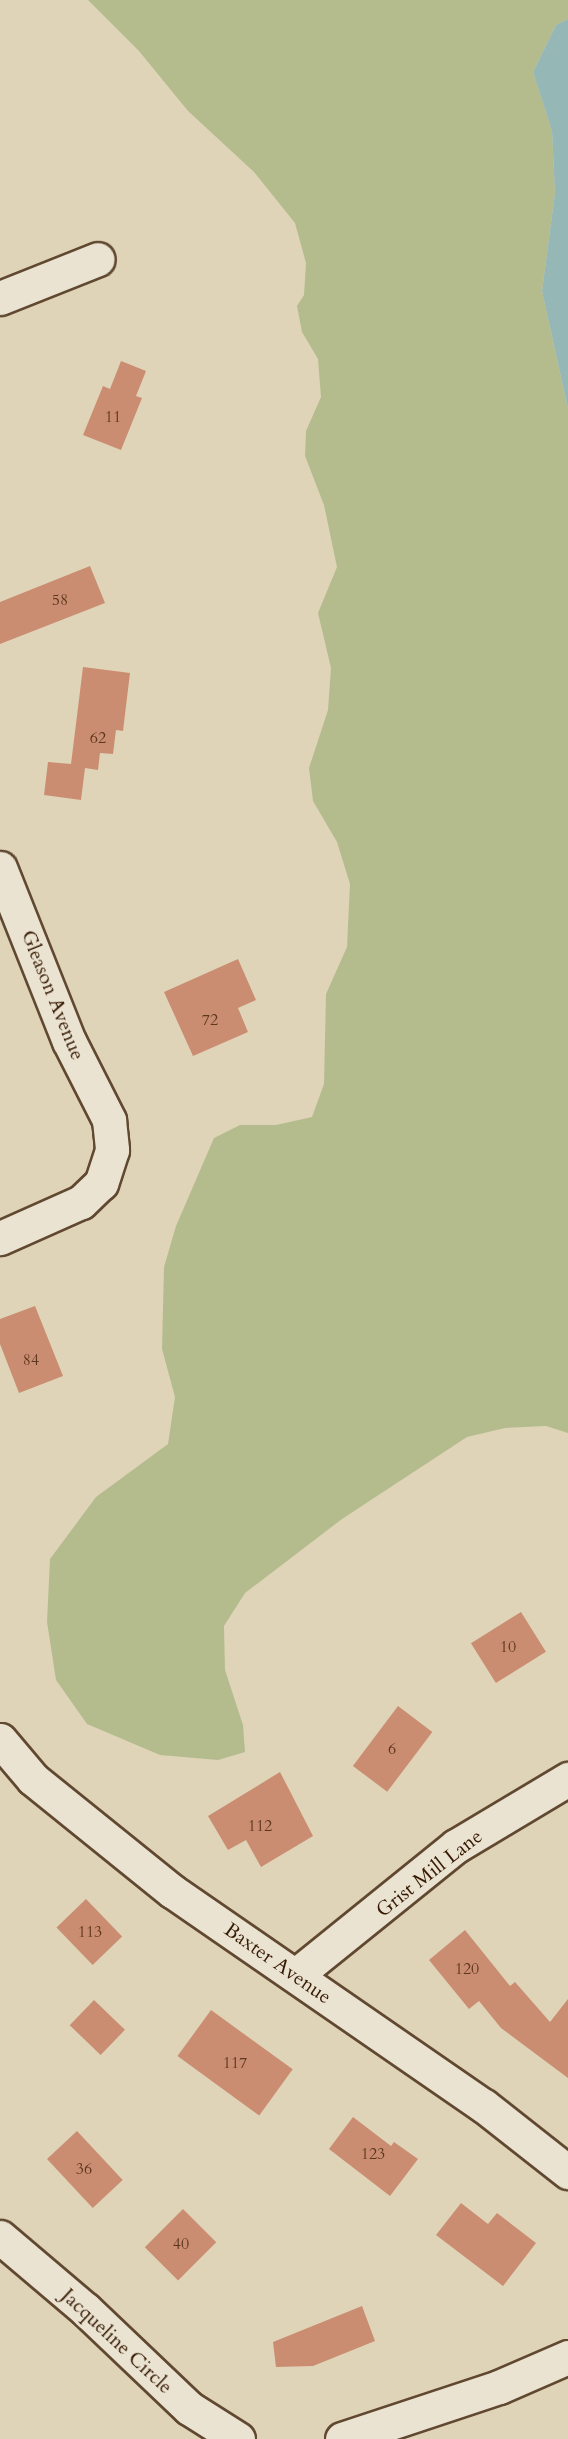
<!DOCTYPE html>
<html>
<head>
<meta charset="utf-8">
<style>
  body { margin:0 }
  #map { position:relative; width:568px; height:2439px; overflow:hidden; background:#dfd4b8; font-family:Cardo,serif }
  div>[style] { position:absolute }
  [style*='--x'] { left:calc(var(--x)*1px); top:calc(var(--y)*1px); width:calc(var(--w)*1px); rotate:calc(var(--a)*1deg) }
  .green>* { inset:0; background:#b4bc8d }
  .water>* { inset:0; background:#95b7b6 }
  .building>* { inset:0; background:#cb8d71; transform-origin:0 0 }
  .roads { filter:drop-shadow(2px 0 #614830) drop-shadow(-2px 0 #614830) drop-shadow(0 2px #614830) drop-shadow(0 -2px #614830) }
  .minor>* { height:33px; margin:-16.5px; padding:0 16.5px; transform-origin:16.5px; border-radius:16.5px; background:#eae3d1 }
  span { translate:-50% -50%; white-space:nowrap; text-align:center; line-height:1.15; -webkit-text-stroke:5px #eae3d1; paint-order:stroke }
  .number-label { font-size:16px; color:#5c371e }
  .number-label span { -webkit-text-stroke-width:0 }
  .street-label { font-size:20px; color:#371a03 }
</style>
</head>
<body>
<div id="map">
  <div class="green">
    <div style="clip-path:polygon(88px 0,568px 0,568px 19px,556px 25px,533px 72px,552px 131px,555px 193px,542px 291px,568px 409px,568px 1433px,546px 1426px,505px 1428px,467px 1437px,342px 1519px,245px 1593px,224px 1626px,225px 1670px,243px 1725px,245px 1752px,218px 1760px,160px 1755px,87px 1724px,56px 1680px,47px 1622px,50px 1559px,96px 1497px,168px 1444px,175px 1397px,162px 1349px,164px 1267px,176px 1226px,214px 1138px,240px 1125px,276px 1125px,312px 1117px,324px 1084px,326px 994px,347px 947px,350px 884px,337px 842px,313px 801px,309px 768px,328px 710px,331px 668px,318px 613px,337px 567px,324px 505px,305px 456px,306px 431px,321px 397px,318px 359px,302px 332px,297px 306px,304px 295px,306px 263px,295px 223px,254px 172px,188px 111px,139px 51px)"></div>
  </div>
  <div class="water">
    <div style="clip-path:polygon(568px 19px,568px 409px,542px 291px,555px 193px,552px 131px,533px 72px,556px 25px)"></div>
  </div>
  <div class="building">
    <div style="clip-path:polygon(121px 361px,146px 371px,136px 396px,142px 398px,121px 450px,83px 435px,103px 386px,110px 389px)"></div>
    <div style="clip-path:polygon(90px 566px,105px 603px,0 644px,0 602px)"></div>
    <div style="clip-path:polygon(83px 667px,130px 673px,123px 731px,116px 730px,113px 754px,100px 753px,98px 770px,85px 768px,81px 800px,44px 795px,48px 762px,71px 764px)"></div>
    <div style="clip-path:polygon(238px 959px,256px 1000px,238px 1008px,248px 1032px,193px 1056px,164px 992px)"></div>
    <div style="clip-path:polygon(35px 1306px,63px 1376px,19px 1393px,0 1344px,0 1319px)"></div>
    <div style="left:521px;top:1612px;width:47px;height:59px;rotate:58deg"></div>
    <div style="left:398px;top:1706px;width:43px;height:75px;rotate:37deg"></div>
    <div style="clip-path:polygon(280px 1772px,313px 1836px,261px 1867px,246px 1840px,228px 1850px,208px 1816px)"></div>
    <div style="left:86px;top:1899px;width:52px;height:41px;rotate:46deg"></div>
    <div style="clip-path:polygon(465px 1930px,510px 1986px,515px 1982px,550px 2022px,568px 1999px,568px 2078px,501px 2028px,479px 2001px,469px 2009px,429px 1960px)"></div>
    <div style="left:94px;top:2000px;width:43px;height:35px;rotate:44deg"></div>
    <div style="left:211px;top:2010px;width:101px;height:57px;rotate:36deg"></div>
    <div style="clip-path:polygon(353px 2117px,391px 2146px,394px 2142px,418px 2159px,390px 2196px,329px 2149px)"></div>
    <div style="left:77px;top:2131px;width:67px;height:41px;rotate:47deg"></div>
    <div style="clip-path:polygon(461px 2203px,488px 2224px,497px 2213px,536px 2243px,503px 2286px,436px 2235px)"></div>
    <div style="left:183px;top:2209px;width:47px;height:54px;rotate:45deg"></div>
    <div style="clip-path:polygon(362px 2306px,375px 2341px,313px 2366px,276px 2367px,273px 2342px)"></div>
  </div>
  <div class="roads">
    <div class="minor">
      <div style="--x:0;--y:298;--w:105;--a:-21.7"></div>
      <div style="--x:0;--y:868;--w:186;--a:68.3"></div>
      <div style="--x:69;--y:1041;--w:89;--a:63.1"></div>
      <div style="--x:109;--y:1120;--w:30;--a:84"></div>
      <div style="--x:112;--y:1150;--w:35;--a:108"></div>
      <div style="--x:101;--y:1183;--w:28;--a:136"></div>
      <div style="--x:81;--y:1202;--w:89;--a:156"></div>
      <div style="--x:0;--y:1740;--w:51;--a:49.8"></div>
      <div style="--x:33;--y:1779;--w:179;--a:38.9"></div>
      <div style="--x:172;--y:1891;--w:379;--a:34.6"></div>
      <div style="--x:484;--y:2106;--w:107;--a:38.2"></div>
      <div style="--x:296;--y:1975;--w:206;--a:-38.9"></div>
      <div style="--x:456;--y:1846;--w:131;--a:-30.9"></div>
      <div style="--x:0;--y:2237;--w:111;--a:40.3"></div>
      <div style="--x:85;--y:2309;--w:144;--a:43.6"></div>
      <div style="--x:189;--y:2408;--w:58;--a:32.3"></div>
      <div style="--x:342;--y:2439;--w:165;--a:-18.3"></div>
      <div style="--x:499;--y:2387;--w:75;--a:-23.5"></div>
    </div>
  </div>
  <div class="number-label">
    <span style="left:113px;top:417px">11</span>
    <span style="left:60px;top:600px">58</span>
    <span style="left:98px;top:738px">62</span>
    <span style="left:210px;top:1020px">72</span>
    <span style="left:31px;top:1360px">84</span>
    <span style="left:508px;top:1647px">10</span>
    <span style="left:392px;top:1749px">6</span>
    <span style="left:260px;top:1826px">112</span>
    <span style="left:90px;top:1932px">113</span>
    <span style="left:467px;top:1969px">120</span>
    <span style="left:235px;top:2063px">117</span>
    <span style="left:373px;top:2154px">123</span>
    <span style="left:84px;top:2169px">36</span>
    <span style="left:181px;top:2244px">40</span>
  </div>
  <div class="street-label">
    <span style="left:53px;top:995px;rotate:68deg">Gleason Avenue</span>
    <span style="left:429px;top:1873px;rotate:-38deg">Grist Mill Lane</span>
    <span style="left:278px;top:1963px;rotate:35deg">Baxter Avenue</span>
    <span style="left:117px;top:2341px;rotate:43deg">Jacqueline Circle</span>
  </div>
</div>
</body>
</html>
